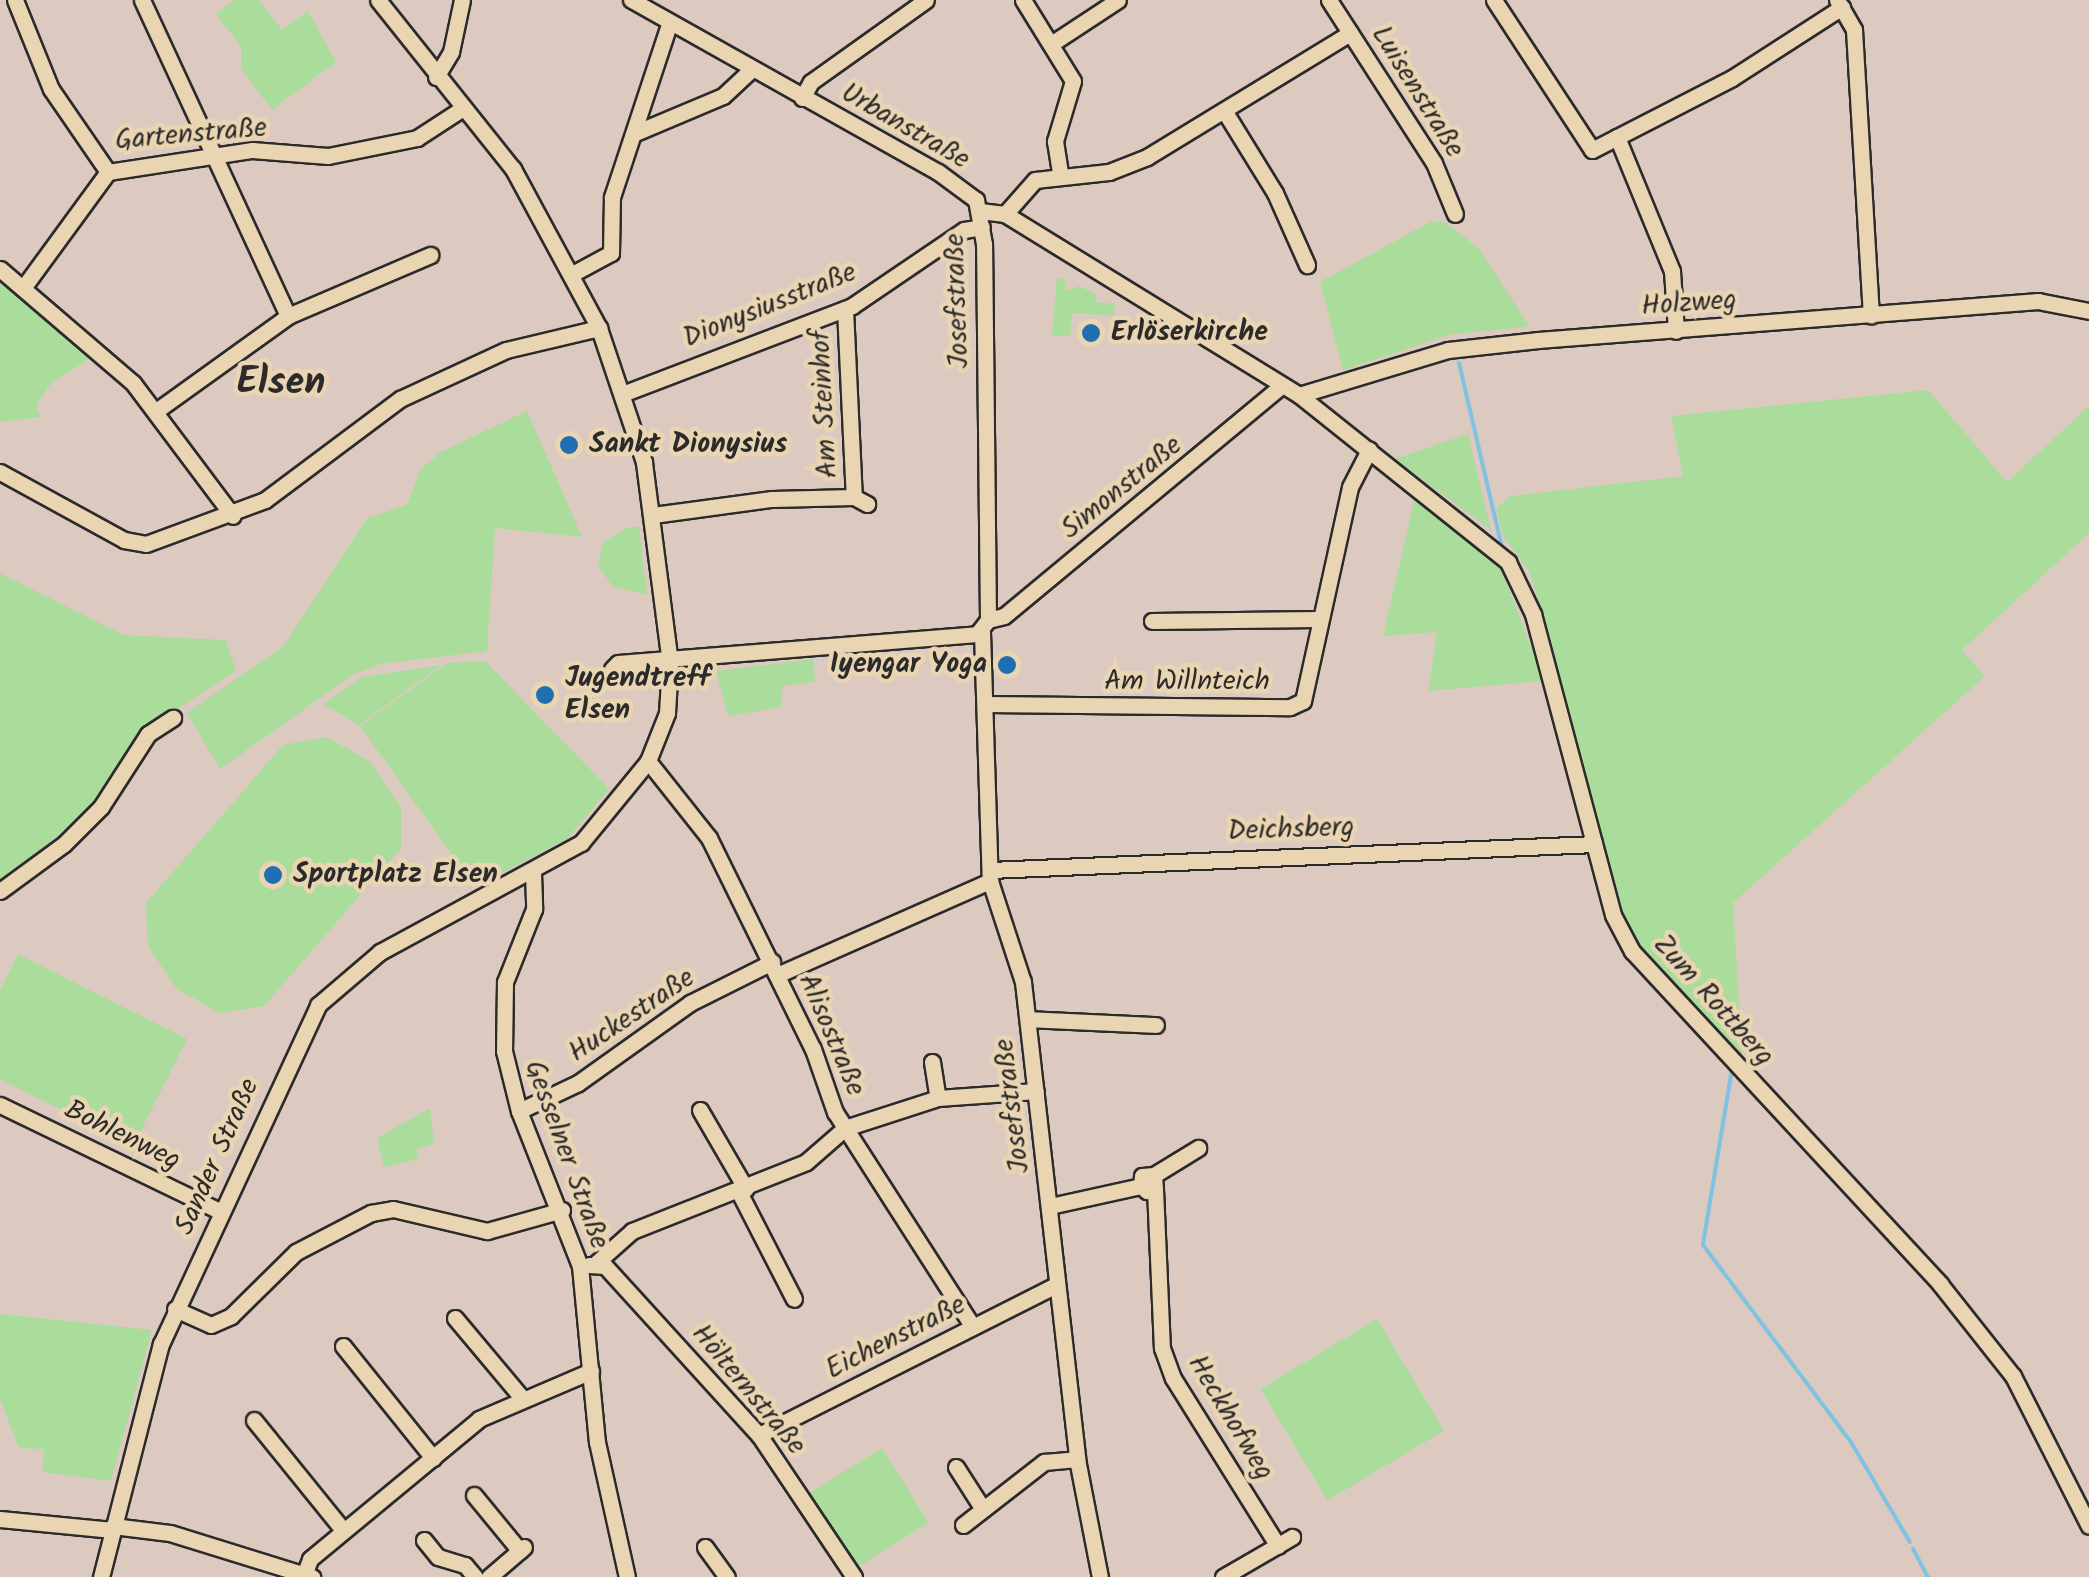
<!DOCTYPE html>
<html>
<head>
<meta charset="utf-8">
<style>
  body { margin:0 }
  #map { position:relative; width:2089px; height:1577px; overflow:hidden; background:#dccac0; font-family:Kalam,sans-serif }
  div>[style] { position:absolute }
  [style*='--x'] { left:calc(var(--x)*1px); top:calc(var(--y)*1px); width:calc(var(--w)*1px); rotate:calc(var(--a)*1deg) }
  .green>* { inset:0; background:#aadc9c; transform-origin:0 0 }
  .stream>* { height:4px; margin:-2px; padding:0 2px; transform-origin:2px; border-radius:2px; background:#81c2e2 }
  .roads { filter:drop-shadow(2px 0 #2b2b2b) drop-shadow(-2px 0 #2b2b2b) drop-shadow(0 2px #2b2b2b) drop-shadow(0 -2px #2b2b2b) }
  .minor>* { height:15px; margin:-7.5px; padding:0 7.5px; transform-origin:7.5px; border-radius:7.5px; background:#ead5b3 }
  .dots>* { width:28px; height:28px; translate:-50% -50%; box-sizing:border-box; border:5px solid #ead5b3; border-radius:50% }
  span { translate:-50% -50%; white-space:nowrap; text-align:center; line-height:1.15; -webkit-text-stroke:9px #ead5b3; paint-order:stroke }
  .street-label { font-size:28px; color:#2b2b2b }
  .poi-label { font-size:28px; color:#2b2b2b; font-weight:700 }
  .left { translate:0 -50%; text-align:left }
  .right { translate:-100% -50%; text-align:right }
  .district-label { font-size:38px; color:#2b2b2b; font-weight:700 }
</style>
</head>
<body>
<div id="map">
  <div class="green">
    <div style="clip-path:polygon(234px 0,259px 0,282px 30px,308px 11px,336px 62px,272px 110px,241px 69px,241px 47px,216px 14px)"></div>
    <div style="clip-path:polygon(1430px 222px,1445px 222px,1478px 248px,1530px 327px,1452px 334px,1343px 370px,1320px 282px)"></div>
    <div style="clip-path:polygon(1057px 277px,1066px 279px,1065px 291px,1079px 286px,1096px 294px,1096px 302px,1115px 304px,1114px 316px,1072px 313px,1070px 336px,1052px 335px)"></div>
    <div style="clip-path:polygon(0 280px,93px 357px,52px 382px,36px 405px,41px 417px,0 422px)"></div>
    <div style="clip-path:polygon(1928px 390px,2007px 482px,2089px 406px,2089px 533px,1962px 650px,1985px 676px,1733px 903px,1742px 1058px,1636px 944px,1619px 913px,1546px 624px,1529px 571px,1503px 536px,1496px 508px,1511px 496px,1683px 476px,1671px 416px)"></div>
    <div style="clip-path:polygon(527px 411px,582px 537px,495px 528px,487px 651px,381px 664px,354px 674px,220px 769px,187px 713px,284px 646px,367px 518px,407px 505px,420px 470px,441px 452px)"></div>
    <div style="clip-path:polygon(1468px 434px,1491px 530px,1395px 459px)"></div>
    <div style="clip-path:polygon(1415px 497px,1500px 566px,1544px 681px,1428px 691px,1437px 632px,1383px 636px)"></div>
    <div style="clip-path:polygon(629px 527px,639px 527px,647px 594px,613px 587px,598px 566px,603px 542px)"></div>
    <div style="clip-path:polygon(0 573px,124px 635px,226px 640px,236px 671px,138px 734px,94px 805px,0 883px)"></div>
    <div style="clip-path:polygon(813px 659px,815px 682px,783px 686px,781px 707px,728px 716px,716px 671px)"></div>
    <div style="clip-path:polygon(485px 661px,609px 789px,567px 839px,475px 887px,360px 726px,447px 663px)"></div>
    <div style="clip-path:polygon(441px 665px,359px 725px,323px 704px,362px 677px)"></div>
    <div style="clip-path:polygon(327px 737px,369px 761px,401px 807px,401px 848px,264px 1006px,219px 1013px,176px 988px,148px 946px,146px 903px,283px 745px)"></div>
    <div style="clip-path:polygon(18px 954px,187px 1039px,133px 1146px,0 1079px,0 990px)"></div>
    <div style="clip-path:polygon(430px 1108px,434px 1144px,416px 1150px,419px 1159px,384px 1167px,377px 1138px)"></div>
    <div style="clip-path:polygon(0 1314px,152px 1330px,111px 1481px,42px 1472px,44px 1449px,19px 1448px,0 1399px)"></div>
    <div style="left:1377px;top:1319px;width:130px;height:136px;rotate:59deg"></div>
    <div style="left:882px;top:1448px;width:88px;height:87px;rotate:58deg"></div>
  </div>
  <div class="stream">
    <div style="--x:1459;--y:363;--w:190;--a:76.9"></div>
    <div style="--x:1607;--y:918;--w:39;--a:63"></div>
    <div style="--x:1732;--y:1069;--w:178;--a:99.4"></div>
    <div style="--x:1703;--y:1245;--w:246;--a:53.1"></div>
    <div style="--x:1851;--y:1442;--w:116;--a:59.5"></div>
    <div style="--x:1913;--y:1549;--w:32;--a:62"></div>
  </div>
  <div class="roads">
    <div class="minor">
      <div style="--x:15;--y:0;--w:96;--a:68"></div>
      <div style="--x:51;--y:89;--w:101;--a:55.5"></div>
      <div style="--x:108;--y:172;--w:146;--a:-8.7"></div>
      <div style="--x:252;--y:150;--w:76;--a:4.5"></div>
      <div style="--x:328;--y:156;--w:91;--a:-11.4"></div>
      <div style="--x:417;--y:138;--w:55;--a:-33.1"></div>
      <div style="--x:142;--y:0;--w:348;--a:65.2"></div>
      <div style="--x:1023;--y:0;--w:95;--a:58.3"></div>
      <div style="--x:1073;--y:81;--w:63;--a:106.7"></div>
      <div style="--x:1055;--y:141;--w:32;--a:81"></div>
      <div style="--x:1329;--y:0;--w:194;--a:57.2"></div>
      <div style="--x:1434;--y:163;--w:55;--a:67.6"></div>
      <div style="--x:1494;--y:0;--w:179;--a:56.8"></div>
      <div style="--x:1592;--y:150;--w:157;--a:-27.2"></div>
      <div style="--x:1732;--y:78;--w:131;--a:-32.8"></div>
      <div style="--x:1837;--y:0;--w:34;--a:60"></div>
      <div style="--x:1854;--y:30;--w:286;--a:86.6"></div>
      <div style="--x:1051;--y:44;--w:80;--a:-33.3"></div>
      <div style="--x:436;--y:77;--w:29;--a:-59"></div>
      <div style="--x:451;--y:52;--w:53;--a:-78.1"></div>
      <div style="--x:802;--y:98;--w:18;--a:-61"></div>
      <div style="--x:811;--y:82;--w:141;--a:-35.5"></div>
      <div style="--x:1225;--y:112;--w:95;--a:58.3"></div>
      <div style="--x:1275;--y:193;--w:79;--a:66"></div>
      <div style="--x:635;--y:133;--w:95;--a:-22.8"></div>
      <div style="--x:723;--y:96;--w:37;--a:-43"></div>
      <div style="--x:1617;--y:137;--w:145;--a:67.7"></div>
      <div style="--x:1672;--y:271;--w:60;--a:86.2"></div>
      <div style="--x:980;--y:211;--w:25;--a:7"></div>
      <div style="--x:1005;--y:214;--w:345;--a:31.6"></div>
      <div style="--x:1299;--y:395;--w:268;--a:38.6"></div>
      <div style="--x:1508;--y:562;--w:58;--a:64.3"></div>
      <div style="--x:1533;--y:614;--w:311;--a:75.1"></div>
      <div style="--x:1613;--y:915;--w:41;--a:62.2"></div>
      <div style="--x:1632;--y:951;--w:454;--a:47.2"></div>
      <div style="--x:1940;--y:1284;--w:117;--a:51.6"></div>
      <div style="--x:2013;--y:1376;--w:168;--a:63.1"></div>
      <div style="--x:1005;--y:214;--w:45;--a:-48.6"></div>
      <div style="--x:1035;--y:180;--w:74;--a:-6.2"></div>
      <div style="--x:1109;--y:172;--w:41;--a:-21.5"></div>
      <div style="--x:1147;--y:157;--w:238;--a:-31.4"></div>
      <div style="--x:0;--y:269;--w:175;--a:40.6"></div>
      <div style="--x:133;--y:383;--w:166;--a:53.1"></div>
      <div style="--x:574;--y:273;--w:42;--a:-28.4"></div>
      <div style="--x:611;--y:253;--w:56;--a:-89"></div>
      <div style="--x:612;--y:197;--w:184;--a:-71.7"></div>
      <div style="--x:23;--y:288;--w:144;--a:-53.8"></div>
      <div style="--x:845;--y:309;--w:188;--a:87.3"></div>
      <div style="--x:622;--y:394;--w:246;--a:-20.9"></div>
      <div style="--x:852;--y:306;--w:135;--a:-34.2"></div>
      <div style="--x:964;--y:230;--w:18;--a:-9"></div>
      <div style="--x:1299;--y:395;--w:156;--a:-16.8"></div>
      <div style="--x:1448;--y:350;--w:91;--a:-6.3"></div>
      <div style="--x:1538;--y:340;--w:502;--a:-4.46"></div>
      <div style="--x:2038;--y:301;--w:52;--a:11.1"></div>
      <div style="--x:156;--y:411;--w:163;--a:-35.7"></div>
      <div style="--x:288;--y:316;--w:155;--a:-23.2"></div>
      <div style="--x:0;--y:472;--w:141;--a:28.7"></div>
      <div style="--x:124;--y:540;--w:22;--a:10"></div>
      <div style="--x:146;--y:544;--w:127;--a:-20.3"></div>
      <div style="--x:265;--y:500;--w:169;--a:-36.8"></div>
      <div style="--x:400;--y:399;--w:117;--a:-24.8"></div>
      <div style="--x:506;--y:350;--w:96;--a:-13.3"></div>
      <div style="--x:653;--y:515;--w:120;--a:-7.7"></div>
      <div style="--x:772;--y:499;--w:82;--a:-1.4"></div>
      <div style="--x:854;--y:497;--w:15;--a:28"></div>
      <div style="--x:988;--y:620;--w:16;--a:-14"></div>
      <div style="--x:1004;--y:616;--w:361;--a:-39.7"></div>
      <div style="--x:1152;--y:621;--w:166;--a:-0.7"></div>
      <div style="--x:982;--y:632;--w:249;--a:88.2"></div>
      <div style="--x:990;--y:881;--w:106;--a:71.9"></div>
      <div style="--x:1023;--y:982;--w:480;--a:83.5"></div>
      <div style="--x:1077;--y:1459;--w:120;--a:79"></div>
      <div style="--x:612;--y:669;--w:8;--a:-45"></div>
      <div style="--x:618;--y:663;--w:360;--a:-4.6"></div>
      <div style="--x:977;--y:634;--w:18;--a:-52"></div>
      <div style="--x:988;--y:620;--w:376;--a:-90.6"></div>
      <div style="--x:984;--y:244;--w:45;--a:-100.3"></div>
      <div style="--x:976;--y:200;--w:47;--a:-143.6"></div>
      <div style="--x:938;--y:172;--w:352;--a:-150.7"></div>
      <div style="--x:987;--y:704;--w:303;--a:0.6"></div>
      <div style="--x:1290;--y:707;--w:14;--a:-25"></div>
      <div style="--x:1303;--y:701;--w:219;--a:-77.6"></div>
      <div style="--x:1350;--y:487;--w:42;--a:-62.8"></div>
      <div style="--x:648;--y:761;--w:98;--a:51.6"></div>
      <div style="--x:709;--y:838;--w:235;--a:63.8"></div>
      <div style="--x:813;--y:1049;--w:67;--a:70.8"></div>
      <div style="--x:835;--y:1112;--w:255;--a:57.3"></div>
      <div style="--x:990;--y:870;--w:605;--a:-2.46"></div>
      <div style="--x:533;--y:873;--w:36;--a:88"></div>
      <div style="--x:534;--y:909;--w:79;--a:111.7"></div>
      <div style="--x:505;--y:982;--w:69;--a:90.8"></div>
      <div style="--x:504;--y:1051;--w:62;--a:76"></div>
      <div style="--x:519;--y:1111;--w:167;--a:68.5"></div>
      <div style="--x:580;--y:1266;--w:177;--a:84.5"></div>
      <div style="--x:597;--y:1442;--w:138;--a:77.5"></div>
      <div style="--x:0;--y:891;--w:79;--a:-36.3"></div>
      <div style="--x:64;--y:844;--w:52;--a:-45"></div>
      <div style="--x:101;--y:807;--w:87;--a:-57.2"></div>
      <div style="--x:148;--y:734;--w:30;--a:-33"></div>
      <div style="--x:779;--y:974;--w:231;--a:-23.8"></div>
      <div style="--x:1028;--y:1019;--w:128;--a:2.7"></div>
      <div style="--x:932;--y:1062;--w:36;--a:81"></div>
      <div style="--x:0;--y:1105;--w:246;--a:25.8"></div>
      <div style="--x:700;--y:1110;--w:91;--a:59.8"></div>
      <div style="--x:519;--y:1111;--w:65;--a:-25.4"></div>
      <div style="--x:578;--y:1083;--w:138;--a:-35.5"></div>
      <div style="--x:690;--y:1003;--w:92;--a:-26.6"></div>
      <div style="--x:1154;--y:1175;--w:52;--a:-31.5"></div>
      <div style="--x:1155;--y:1189;--w:159;--a:87.5"></div>
      <div style="--x:1162;--y:1348;--w:32;--a:70"></div>
      <div style="--x:1173;--y:1378;--w:198;--a:58"></div>
      <div style="--x:739;--y:1192;--w:120;--a:62.8"></div>
      <div style="--x:1050;--y:1206;--w:93;--a:-12.4"></div>
      <div style="--x:1141;--y:1186;--w:8;--a:40"></div>
      <div style="--x:1147;--y:1191;--w:8;--a:-14"></div>
      <div style="--x:1155;--y:1189;--w:14;--a:-94"></div>
      <div style="--x:1154;--y:1175;--w:12;--a:175"></div>
      <div style="--x:1142;--y:1176;--w:10;--a:96"></div>
      <div style="--x:595;--y:1264;--w:50;--a:-41.7"></div>
      <div style="--x:632;--y:1231;--w:187;--a:-21.6"></div>
      <div style="--x:806;--y:1162;--w:52;--a:-41.1"></div>
      <div style="--x:845;--y:1128;--w:98;--a:-17.9"></div>
      <div style="--x:938;--y:1098;--w:98;--a:-4.1"></div>
      <div style="--x:589;--y:1265;--w:16;--a:4"></div>
      <div style="--x:605;--y:1266;--w:229;--a:47.7"></div>
      <div style="--x:759;--y:1435;--w:171;--a:56.2"></div>
      <div style="--x:175;--y:1309;--w:39;--a:24"></div>
      <div style="--x:211;--y:1325;--w:22;--a:-24"></div>
      <div style="--x:231;--y:1316;--w:91;--a:-44.6"></div>
      <div style="--x:296;--y:1252;--w:85;--a:-27.5"></div>
      <div style="--x:371;--y:1213;--w:22;--a:-10"></div>
      <div style="--x:393;--y:1209;--w:97;--a:13.2"></div>
      <div style="--x:487;--y:1231;--w:78;--a:-15.6"></div>
      <div style="--x:455;--y:1318;--w:106;--a:50"></div>
      <div style="--x:343;--y:1346;--w:144;--a:51.2"></div>
      <div style="--x:254;--y:1420;--w:141;--a:51"></div>
      <div style="--x:759;--y:1435;--w:333;--a:-26.8"></div>
      <div style="--x:956;--y:1467;--w:50;--a:57.3"></div>
      <div style="--x:474;--y:1495;--w:72;--a:50.6"></div>
      <div style="--x:0;--y:1519;--w:113;--a:5.6"></div>
      <div style="--x:963;--y:1525;--w:103;--a:-37.9"></div>
      <div style="--x:1044;--y:1462;--w:33;--a:-5"></div>
      <div style="--x:113;--y:1526;--w:57;--a:7"></div>
      <div style="--x:170;--y:1533;--w:149;--a:17.2"></div>
      <div style="--x:424;--y:1540;--w:22;--a:51"></div>
      <div style="--x:438;--y:1557;--w:28;--a:17"></div>
      <div style="--x:465;--y:1565;--w:16;--a:50"></div>
      <div style="--x:705;--y:1547;--w:37;--a:54"></div>
      <div style="--x:304;--y:1575;--w:17;--a:-69"></div>
      <div style="--x:310;--y:1559;--w:219;--a:-39.6"></div>
      <div style="--x:479;--y:1419;--w:122;--a:-23.2"></div>
      <div style="--x:101;--y:1577;--w:241;--a:-75.6"></div>
      <div style="--x:161;--y:1344;--w:374;--a:-65.1"></div>
      <div style="--x:318;--y:1005;--w:82;--a:-40.5"></div>
      <div style="--x:380;--y:952;--w:229;--a:-28.5"></div>
      <div style="--x:581;--y:843;--w:106;--a:-50.7"></div>
      <div style="--x:648;--y:761;--w:52;--a:-68.4"></div>
      <div style="--x:667;--y:713;--w:50;--a:-86.6"></div>
      <div style="--x:670;--y:663;--w:203;--a:-97.4"></div>
      <div style="--x:644;--y:462;--w:141;--a:-108.6"></div>
      <div style="--x:599;--y:328;--w:181;--a:-118.4"></div>
      <div style="--x:513;--y:169;--w:216;--a:-128.6"></div>
      <div style="--x:489;--y:1577;--w:46;--a:-40.6"></div>
      <div style="--x:1223;--y:1577;--w:80;--a:-30.1"></div>
    </div>
  </div>
  <div class="dots">
    <div style="left:1091px;top:333px;background:#1f6fb2"></div>
    <div style="left:569px;top:445px;background:#1f6fb2"></div>
    <div style="left:1007px;top:665px;background:#1f6fb2"></div>
    <div style="left:545px;top:695px;background:#1f6fb2"></div>
    <div style="left:273px;top:875px;background:#1f6fb2"></div>
  </div>
  <div class="street-label">
    <span style="left:1417px;top:92px;rotate:58deg">Luisenstraße</span>
    <span style="left:905px;top:127px;rotate:30deg">Urbanstraße</span>
    <span style="left:191px;top:135px;rotate:-5deg">Gartenstraße</span>
    <span style="left:958px;top:301px;rotate:-92deg">Josefstraße</span>
    <span style="left:1689px;top:304px;rotate:-4deg">Holzweg</span>
    <span style="left:770px;top:306px;rotate:-22deg">Dionysiusstraße</span>
    <span style="left:825px;top:404px;rotate:-93deg">Am Steinhof</span>
    <span style="left:1122px;top:488px;rotate:-39deg">Simonstraße</span>
    <span style="left:1187px;top:682px">Am Willnteich</span>
    <span style="left:1291px;top:830px;rotate:-2deg">Deichsberg</span>
    <span style="left:1713px;top:1001px;rotate:48deg">Zum Rottberg</span>
    <span style="left:632px;top:1016px;rotate:-34deg">Huckestraße</span>
    <span style="left:831px;top:1035px;rotate:67deg">Alisostraße</span>
    <span style="left:1013px;top:1106px;rotate:-97deg">Josefstraße</span>
    <span style="left:122px;top:1136px;rotate:26deg">Bohlenweg</span>
    <span style="left:566px;top:1155px;rotate:70deg">Gesselner Straße</span>
    <span style="left:218px;top:1157px;rotate:-66deg">Sander Straße</span>
    <span style="left:896px;top:1338px;rotate:-27deg">Eichenstraße</span>
    <span style="left:748px;top:1390px;rotate:50deg">Hölternstraße</span>
    <span style="left:1230px;top:1418px;rotate:59deg">Heckhofweg</span>
  </div>
  <div class="poi-label">
    <span class="left" style="left:1111px;top:333px">Erlöserkirche</span>
    <span class="left" style="left:589px;top:445px">Sankt Dionysius</span>
    <span class="right" style="left:987px;top:665px">Iyengar Yoga</span>
    <span class="left" style="left:565px;top:695px">Jugendtreff<br>Elsen</span>
    <span class="left" style="left:293px;top:875px">Sportplatz Elsen</span>
  </div>
  <div class="district-label">
    <span style="left:281px;top:384px">Elsen</span>
  </div>
</div>
</body>
</html>
